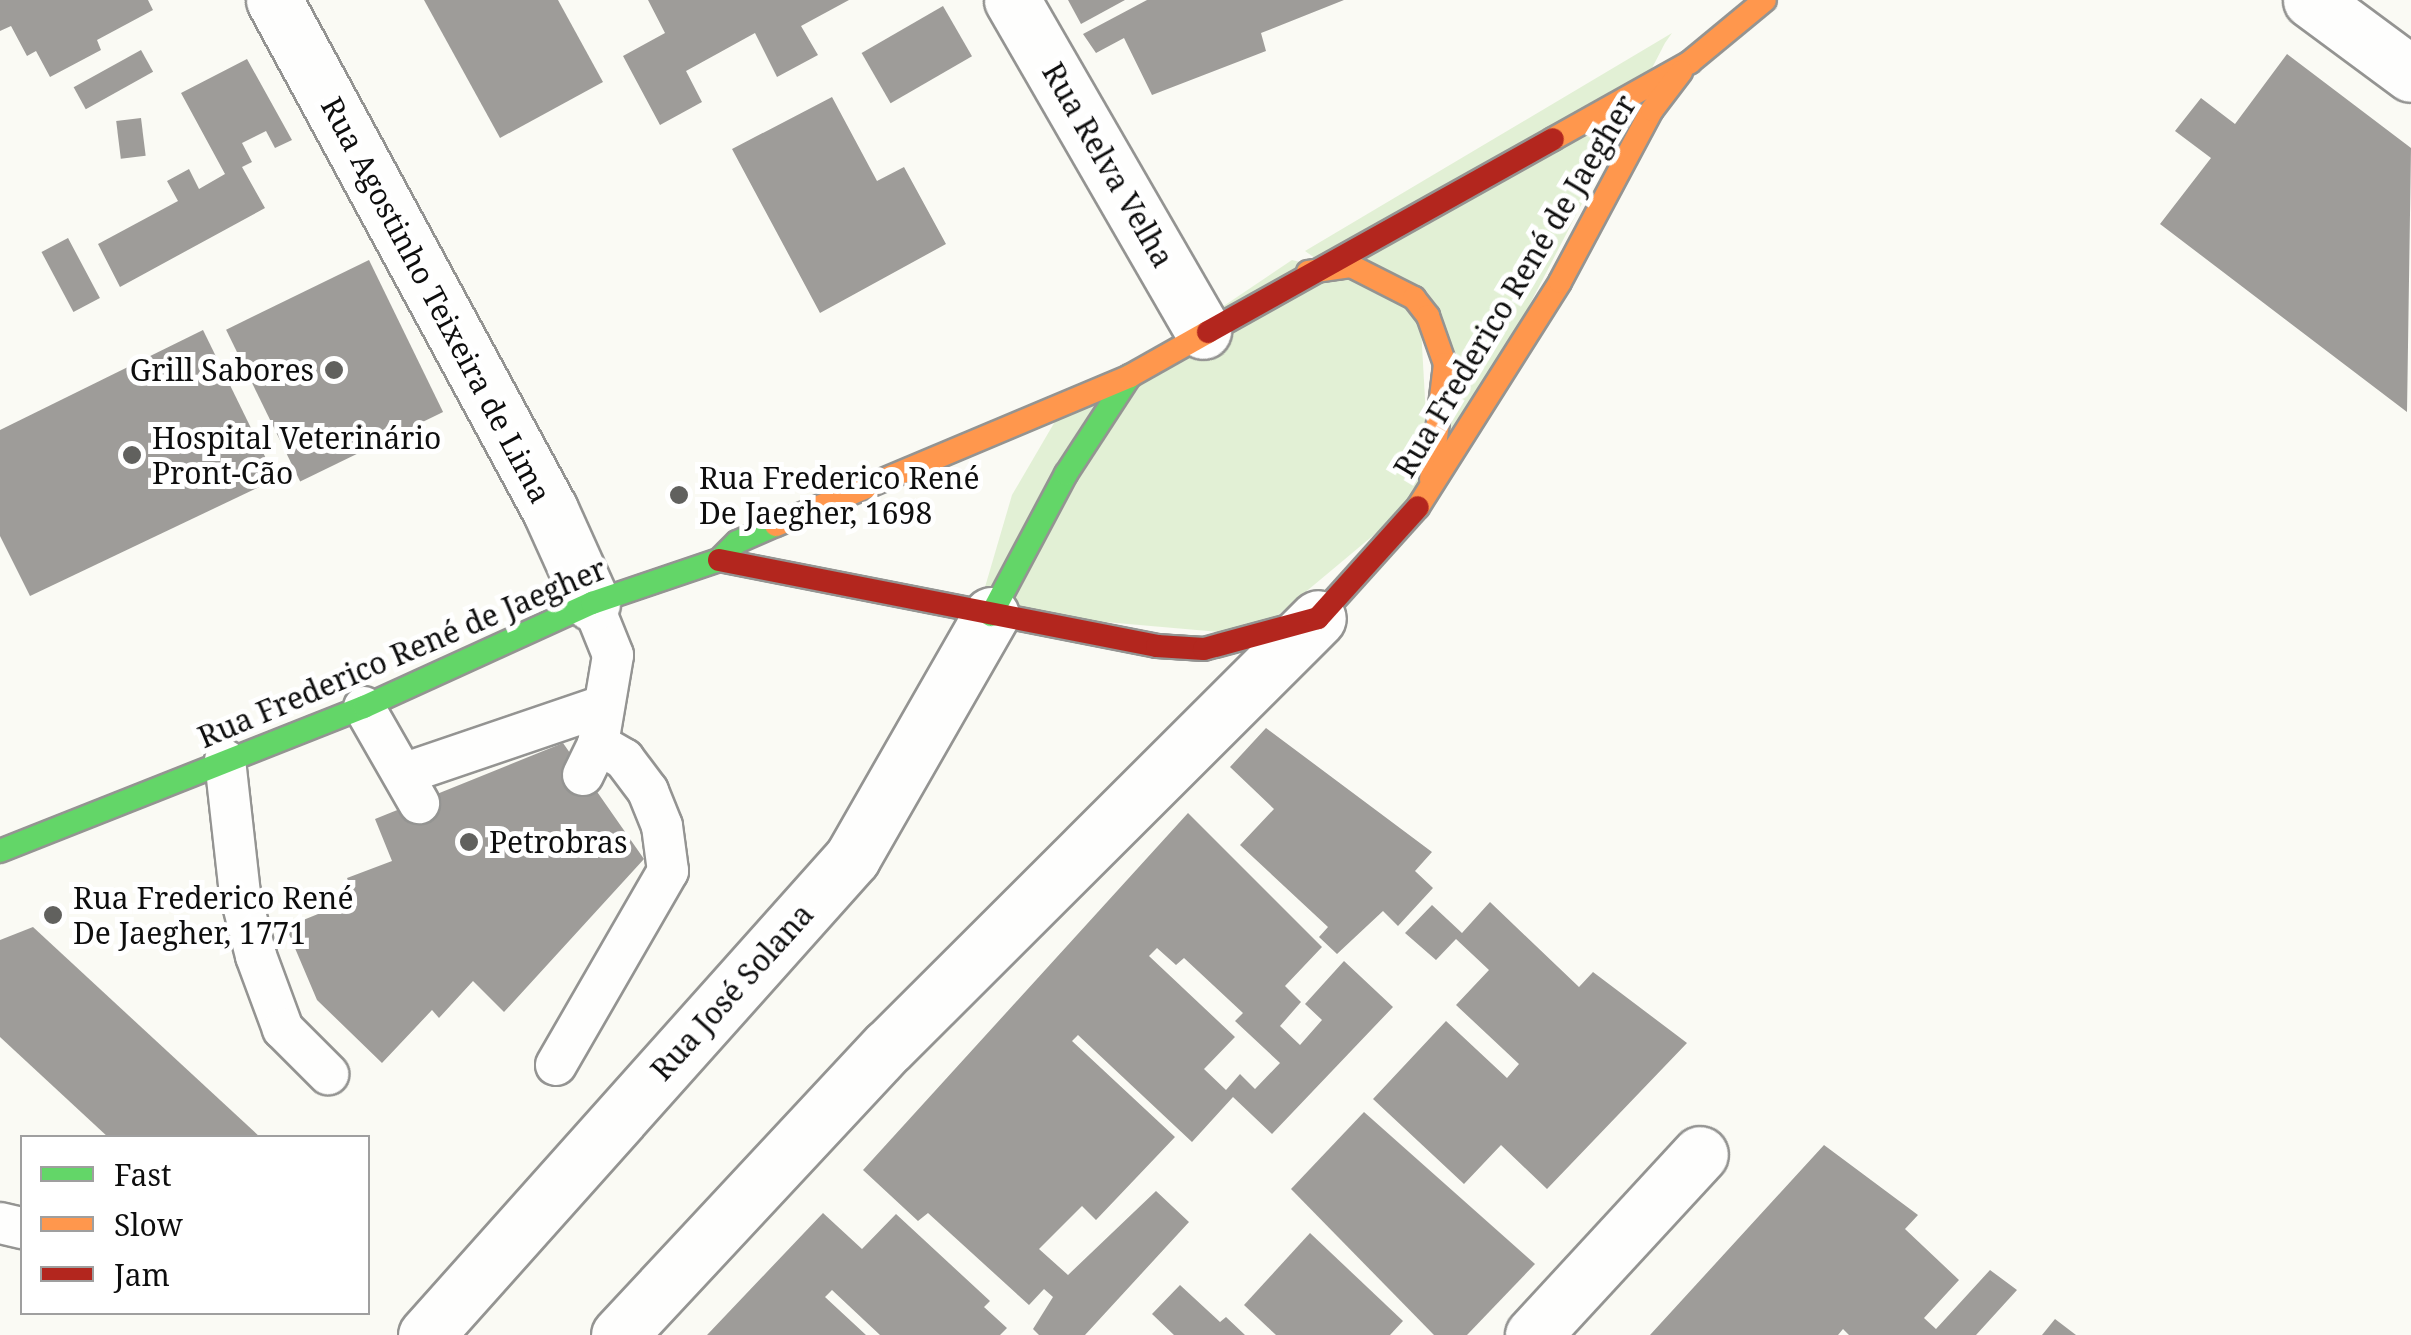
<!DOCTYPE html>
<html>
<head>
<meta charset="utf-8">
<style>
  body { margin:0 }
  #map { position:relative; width:2411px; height:1335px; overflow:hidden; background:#fafaf4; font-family:"Noto Serif",serif }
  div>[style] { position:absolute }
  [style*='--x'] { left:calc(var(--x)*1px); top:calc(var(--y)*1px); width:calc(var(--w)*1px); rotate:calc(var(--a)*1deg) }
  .green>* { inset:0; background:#e2f0d5 }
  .building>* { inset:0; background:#9e9c99; transform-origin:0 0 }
  .roads { filter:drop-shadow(2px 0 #949492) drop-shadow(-2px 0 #949492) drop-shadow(0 2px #949492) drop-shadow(0 -2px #949492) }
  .lane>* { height:40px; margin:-20px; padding:0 20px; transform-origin:20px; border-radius:20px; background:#fefefd }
  .street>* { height:55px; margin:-27.5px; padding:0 27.5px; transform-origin:27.5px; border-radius:27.5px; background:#fefefd }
  .fast>* { height:22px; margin:-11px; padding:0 11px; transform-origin:11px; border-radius:11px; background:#63d668 }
  .slow>* { height:22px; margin:-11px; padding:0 11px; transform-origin:11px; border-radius:11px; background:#ff974d }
  .jam>* { height:22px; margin:-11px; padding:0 11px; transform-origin:11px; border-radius:11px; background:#b3261e }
  .dots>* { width:28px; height:28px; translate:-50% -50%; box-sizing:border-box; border:5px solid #fff; border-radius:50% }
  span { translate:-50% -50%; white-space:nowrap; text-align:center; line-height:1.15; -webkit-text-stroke:10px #fff; paint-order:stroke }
  .street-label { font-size:30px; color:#0e0e0e }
  .poi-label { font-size:30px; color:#0e0e0e }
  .right { translate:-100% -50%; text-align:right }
  .left { translate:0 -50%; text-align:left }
  .legend { position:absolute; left:20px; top:1135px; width:350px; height:180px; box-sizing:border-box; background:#fff; border:2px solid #9f9f9f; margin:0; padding:12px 18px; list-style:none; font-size:30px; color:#0e0e0e }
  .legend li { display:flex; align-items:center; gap:20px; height:50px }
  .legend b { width:50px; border:2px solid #9f9f9f }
</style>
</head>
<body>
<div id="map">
  <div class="green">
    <div style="clip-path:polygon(1672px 33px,1665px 43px,1440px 478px,1456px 358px,1305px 251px)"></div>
    <div style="clip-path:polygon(1292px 260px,1419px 292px,1430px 488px,1254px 635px,978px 611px,1012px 495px,1057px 418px)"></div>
  </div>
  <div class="building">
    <div style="clip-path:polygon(0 0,148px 0,153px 10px,97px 40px,101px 50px,50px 77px,36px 51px,27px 56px,11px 26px,0 31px)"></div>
    <div style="clip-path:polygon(424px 0,558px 0,603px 82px,500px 138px)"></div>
    <div style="clip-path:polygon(648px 0,849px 0,801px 26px,818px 55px,777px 77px,755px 33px,686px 71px,702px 102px,660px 125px,623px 56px,665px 33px)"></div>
    <div style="clip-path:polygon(1068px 0,1125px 0,1081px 24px)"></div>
    <div style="clip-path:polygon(1147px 0,1344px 0,1261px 33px,1266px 51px,1152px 95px,1124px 38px,1096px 53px,1083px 34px)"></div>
    <div style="left:943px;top:6px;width:58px;height:94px;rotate:60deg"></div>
    <div style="left:141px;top:50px;width:25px;height:77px;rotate:61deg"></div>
    <div style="clip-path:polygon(2287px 54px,2411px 148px,2407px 412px,2160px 224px,2211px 158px,2175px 131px,2201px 98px,2235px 124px)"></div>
    <div style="clip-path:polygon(247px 59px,292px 140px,275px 148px,266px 131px,242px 143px,252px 162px,242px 167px,265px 208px,120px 287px,98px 244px,178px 201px,167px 181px,189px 169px,199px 189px,225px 174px,181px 93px)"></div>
    <div style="clip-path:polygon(832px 97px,877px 181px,904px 167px,946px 244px,820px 313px,732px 149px)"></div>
    <div style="left:141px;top:118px;width:38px;height:25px;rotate:83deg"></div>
    <div style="left:68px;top:238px;width:68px;height:30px;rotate:62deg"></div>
    <div style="left:369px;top:260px;width:169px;height:159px;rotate:64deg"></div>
    <div style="clip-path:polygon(203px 330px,276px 479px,30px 596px,0 536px,0 430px)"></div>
    <div style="clip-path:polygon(1266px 728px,1432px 852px,1415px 871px,1433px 888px,1398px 926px,1383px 911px,1337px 954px,1319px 937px,1328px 927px,1240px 845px,1274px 809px,1230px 767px)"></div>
    <div style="clip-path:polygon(563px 743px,644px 859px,504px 1012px,473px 981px,439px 1018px,432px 1010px,382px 1063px,317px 1000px,286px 927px,355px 899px,347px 878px,392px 861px,375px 819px)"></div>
    <div style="clip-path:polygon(evenodd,1188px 813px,1322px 947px,1285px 986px,1301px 1002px,1280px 1026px,1300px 1045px,1322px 1020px,1305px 1004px,1344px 961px,1393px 1007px,1272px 1134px,1233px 1097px,1192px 1142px,1078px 1035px,1072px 1041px,1175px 1137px,1096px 1220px,1082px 1206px,1039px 1249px,1068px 1275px,1156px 1191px,1189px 1222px,1085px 1335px,1039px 1335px,1033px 1329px,1053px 1297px,1044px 1289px,1029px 1305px,928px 1213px,918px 1221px,863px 1170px,1188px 813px,1157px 948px,1176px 965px,1184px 958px,1243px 1013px,1235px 1021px,1280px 1063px,1255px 1089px,1240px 1074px,1226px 1090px,1204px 1069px,1235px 1037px,1149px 956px,1157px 948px)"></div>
    <div style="clip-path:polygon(1490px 902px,1579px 987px,1593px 972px,1687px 1043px,1547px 1189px,1501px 1145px,1464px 1184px,1373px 1099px,1446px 1021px,1507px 1078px,1519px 1064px,1456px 1005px,1489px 970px,1456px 939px,1436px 960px,1405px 933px,1432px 905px,1462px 933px)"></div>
    <div style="clip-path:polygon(33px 927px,261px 1138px,109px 1138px,0 1037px,0 940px)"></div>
    <div style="clip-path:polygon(1364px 1112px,1535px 1264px,1467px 1335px,1434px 1335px,1291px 1189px)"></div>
    <div style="clip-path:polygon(1824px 1145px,1918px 1215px,1905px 1229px,1959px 1280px,1924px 1318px,1936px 1329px,1990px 1270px,2017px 1290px,1976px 1335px,1849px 1335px,1843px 1329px,1838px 1335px,1650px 1335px)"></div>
    <div style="clip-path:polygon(823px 1213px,862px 1249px,896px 1214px,990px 1301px,984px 1307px,1007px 1328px,1000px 1335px,880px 1335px,832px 1290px,825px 1297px,866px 1335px,707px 1335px)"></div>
    <div style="clip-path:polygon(1310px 1233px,1403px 1321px,1390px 1335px,1276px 1335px,1244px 1305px)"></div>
    <div style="clip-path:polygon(1180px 1285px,1220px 1322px,1226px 1317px,1245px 1335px,1174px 1335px,1152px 1314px)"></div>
    <div style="clip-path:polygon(2055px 1319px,2076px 1335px,2042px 1335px)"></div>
  </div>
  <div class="roads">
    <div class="lane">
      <div style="--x:364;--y:707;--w:111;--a:60.2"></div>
      <div style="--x:225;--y:760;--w:134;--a:83.6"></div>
      <div style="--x:240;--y:893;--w:65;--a:75.7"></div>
      <div style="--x:256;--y:956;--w:78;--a:69.7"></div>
      <div style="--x:283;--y:1029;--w:64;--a:45"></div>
      <div style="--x:403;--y:774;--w:211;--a:-18.8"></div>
      <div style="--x:583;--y:775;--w:34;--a:-64"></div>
      <div style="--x:598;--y:744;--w:90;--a:-80.4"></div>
      <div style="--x:613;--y:655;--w:56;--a:-112"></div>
      <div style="--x:556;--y:1065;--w:224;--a:-60"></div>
      <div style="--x:668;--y:871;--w:45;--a:-97.6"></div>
      <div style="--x:662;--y:826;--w:38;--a:-112"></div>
      <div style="--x:648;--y:791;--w:40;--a:-127"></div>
      <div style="--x:624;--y:759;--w:30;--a:-150"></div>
      <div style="--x:0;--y:1223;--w:23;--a:13"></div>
    </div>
    <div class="street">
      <div style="--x:274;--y:0;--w:580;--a:61.58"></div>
      <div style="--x:550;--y:510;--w:102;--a:65.7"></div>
      <div style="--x:1012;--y:0;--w:382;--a:60"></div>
      <div style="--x:2311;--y:0;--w:124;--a:36.5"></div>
      <div style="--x:426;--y:1335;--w:640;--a:-48.23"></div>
      <div style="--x:852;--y:858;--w:280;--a:-60.2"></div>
      <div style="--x:619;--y:1335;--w:394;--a:-47"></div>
      <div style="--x:888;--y:1047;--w:607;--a:-44.93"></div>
      <div style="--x:1533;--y:1335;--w:246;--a:-47.3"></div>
    </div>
    <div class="fast">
      <div style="--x:991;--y:615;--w:160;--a:-62"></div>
      <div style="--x:1066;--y:474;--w:117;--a:-56.9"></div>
      <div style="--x:0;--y:851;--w:391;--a:-21.6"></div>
      <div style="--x:364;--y:707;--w:251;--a:-24.5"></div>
      <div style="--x:592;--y:603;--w:134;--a:-18.7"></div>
      <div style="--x:719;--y:560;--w:25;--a:-45"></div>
      <div style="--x:737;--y:542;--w:43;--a:-23.6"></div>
    </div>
    <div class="slow">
      <div style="--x:1553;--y:139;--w:157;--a:-29.3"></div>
      <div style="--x:1690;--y:62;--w:97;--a:-39.6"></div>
      <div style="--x:1308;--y:272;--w:43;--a:-7.9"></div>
      <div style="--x:1351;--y:266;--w:71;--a:26.9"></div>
      <div style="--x:1414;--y:298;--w:23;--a:52"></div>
      <div style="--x:1428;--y:316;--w:51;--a:70.5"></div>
      <div style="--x:1445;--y:364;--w:116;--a:96.9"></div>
      <div style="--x:1418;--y:507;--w:266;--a:-57.7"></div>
      <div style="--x:1560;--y:282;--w:195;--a:-61.9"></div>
      <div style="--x:1652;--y:110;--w:48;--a:-52.7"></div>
      <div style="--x:776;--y:525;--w:384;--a:-22.8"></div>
      <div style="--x:1130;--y:376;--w:90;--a:-29.4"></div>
    </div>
    <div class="jam">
      <div style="--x:1208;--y:332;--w:395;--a:-29.2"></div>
      <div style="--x:719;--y:560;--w:446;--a:11.1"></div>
      <div style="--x:1157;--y:646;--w:47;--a:3.7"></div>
      <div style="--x:1204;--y:649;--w:118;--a:-15.2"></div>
      <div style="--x:1318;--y:618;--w:149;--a:-48"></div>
    </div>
  </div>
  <div class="dots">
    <div style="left:334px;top:370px;background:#61615e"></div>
    <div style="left:132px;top:455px;background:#61615e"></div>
    <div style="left:679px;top:495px;background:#61615e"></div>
    <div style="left:469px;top:842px;background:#61615e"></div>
    <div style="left:53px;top:915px;background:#61615e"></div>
  </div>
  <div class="street-label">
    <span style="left:1108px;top:165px;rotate:60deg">Rua Relva Velha</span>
    <span style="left:1515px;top:286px;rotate:-59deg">Rua Frederico René de Jaegher</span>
    <span style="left:436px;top:300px;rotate:62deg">Rua Agostinho Teixeira de Lima</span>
    <span style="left:402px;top:653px;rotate:-23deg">Rua Frederico René de Jaegher</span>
    <span style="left:732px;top:992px;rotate:-48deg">Rua José Solana</span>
  </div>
  <div class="poi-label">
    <span class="right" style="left:314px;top:370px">Grill Sabores</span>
    <span class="left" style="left:152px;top:455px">Hospital Veterinário<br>Pront-Cão</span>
    <span class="left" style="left:699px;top:495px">Rua Frederico René<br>De Jaegher, 1698</span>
    <span class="left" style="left:489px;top:842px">Petrobras</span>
    <span class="left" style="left:73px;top:915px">Rua Frederico René<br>De Jaegher, 1771</span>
  </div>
  <ul class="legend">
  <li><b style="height:12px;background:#63d668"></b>Fast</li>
  <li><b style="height:12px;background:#ff974d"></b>Slow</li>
  <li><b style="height:12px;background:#b3261e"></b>Jam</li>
  </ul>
</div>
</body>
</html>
